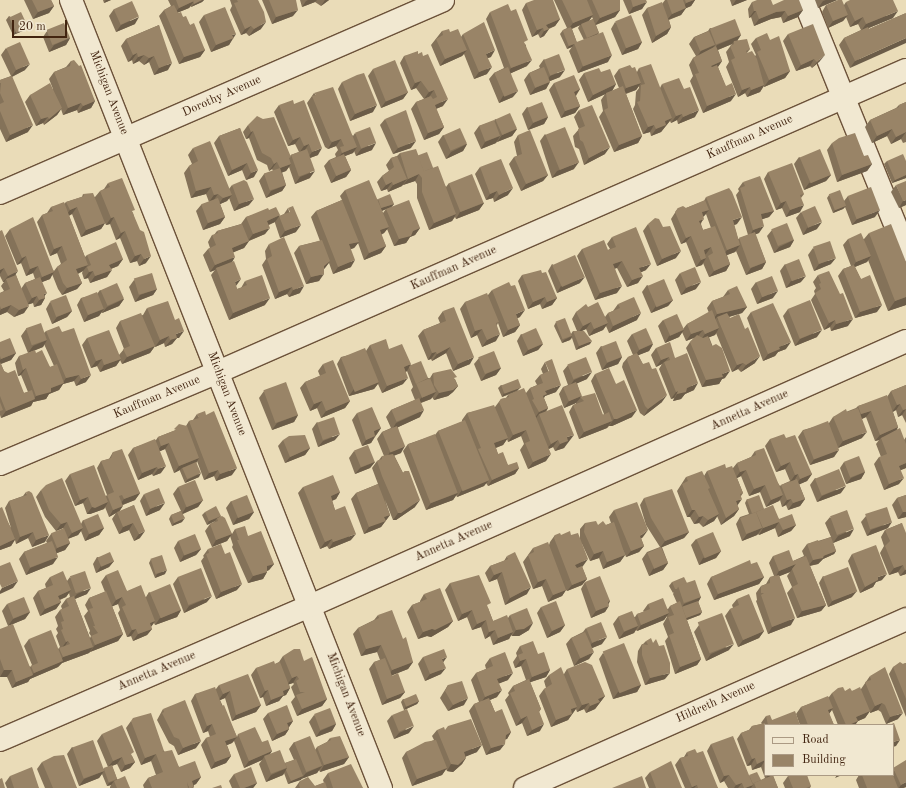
<!DOCTYPE html>
<html>
<head>
<meta charset="utf-8">
<style>
  body { margin:0 }
  #map { position:relative; width:906px; height:788px; overflow:hidden; background:#eadcb8; font-family:"Old Standard TT",serif }
  div>[style] { position:absolute }
  [style*='--x'] { left:calc(var(--x)*1px); top:calc(var(--y)*1px); width:calc(var(--w)*1px); rotate:calc(var(--a)*1deg) }
  .roads { filter:drop-shadow(1px 0 #6c523a) drop-shadow(-1px 0 #6c523a) drop-shadow(0 1px #6c523a) drop-shadow(0 -1px #6c523a) }
  .minor>* { height:22px; margin:-11px; padding:0 11px; transform-origin:11px; border-radius:11px; background:#f1e8d1 }
  .wall>* { inset:0; background:#847259 }
  .shaded-wall>* { inset:0; background:#6b5c48 }
  .building>* { inset:0; background:#998467; transform-origin:0 0 }
  span { translate:-50% -50%; white-space:nowrap; text-align:center; line-height:1.15; -webkit-text-stroke:3px #f1e8d1; paint-order:stroke }
  .street-label { font-size:12px; color:#422410 }
  .legend { position:absolute; left:764px; top:724px; width:130px; height:52px; box-sizing:border-box; background:#f1e8d1; border:1px solid #ab9a84; margin:0; padding:5px 7px; list-style:none; font-size:12px; color:#422410 }
  .legend li { display:flex; align-items:center; gap:8px; height:20px }
  .legend b { width:20px; border:1px solid #ab9a84 }
  .scale { position:absolute; left:12px; top:20px; width:55px; height:18px; box-sizing:border-box; border:2px solid #422410; border-top:0; padding-left:5px; font-size:12px; line-height:14px; white-space:nowrap; color:#422410; -webkit-text-stroke:3px #f1e8d1; paint-order:stroke }
</style>
</head>
<body>
<div id="map">
  <div class="roads">
    <div class="minor">
      <div style="--x:71;--y:0;--w:847;--a:68.53"></div>
      <div style="--x:804;--y:0;--w:271;--a:67.9"></div>
      <div style="--x:0;--y:193;--w:483;--a:-23.5"></div>
      <div style="--x:0;--y:464;--w:237;--a:-22.9"></div>
      <div style="--x:218;--y:372;--w:751;--a:-23.7"></div>
      <div style="--x:0;--y:740;--w:338;--a:-23.4"></div>
      <div style="--x:310;--y:606;--w:652;--a:-23.97"></div>
      <div style="--x:525;--y:788;--w:417;--a:-23.9"></div>
    </div>
  </div>
  <div class="wall">
    <div style="clip-path:polygon(24px 0,51px 0,54px 6px,49px 13px,33px 19px)"></div>
    <div style="clip-path:polygon(103px 0,111px 0,104px 3px)"></div>
    <div style="clip-path:polygon(168px 0,204px 0,202px 2px,191px 7px,191px 6px,189px 8px,177px 13px,183px 17px,190px 25px,205px 50px,200px 57px,179px 64px,159px 16px,164px 10px,171px 6px)"></div>
    <div style="clip-path:polygon(230px 0,258px 0,261px 29px,249px 36px,246px 33px,241px 35px,230px 10px,232px 6px)"></div>
    <div style="clip-path:polygon(262px 0,296px 0,293px 16px,272px 24px)"></div>
    <div style="clip-path:polygon(300px 0,329px 0,321px 6px,315px 2px,302px 7px)"></div>
    <div style="clip-path:polygon(evenodd,554px 0,620px 0,620px 10px,615px 17px,596px 25px,599px 33px,598px 34px,608px 62px,578px 73px,569px 51px,572px 47px,567px 49px,560px 34px,563px 30px,567px 28px,554px 0,592px 17px,593px 19px,589px 21px,592px 17px,554px 0,580px 25px,578px 28px,584px 40px,577px 43px,572px 29px,580px 25px)"></div>
    <div style="clip-path:polygon(623px 0,646px 0,642px 9px,629px 14px)"></div>
    <div style="clip-path:polygon(665px 0,695px 0,691px 6px,686px 8px,681px 15px,669px 20px,671px 27px,667px 34px,652px 43px,642px 15px,647px 8px,662px 4px)"></div>
    <div style="clip-path:polygon(730px 0,747px 0,732px 6px)"></div>
    <div style="clip-path:polygon(815px 0,837px 0,818px 8px)"></div>
    <div style="clip-path:polygon(752px 2px,773px 5px,803px 10px,798px 17px,783px 23px,781px 17px,771px 19px,754px 26px,751px 17px,749px 18px,748px 9px)"></div>
    <div style="clip-path:polygon(846px 2px,893px 18px,869px 28px,869px 29px,906px 13px,850px 68px,839px 45px,844px 38px,861px 30px,858px 24px,850px 27px,846px 17px,843px 21px,828px 28px,822px 12px,826px 5px,844px 5px)"></div>
    <div style="clip-path:polygon(526px 3px,560px 19px,555px 26px,549px 29px,544px 36px,540px 38px,538px 34px,532px 37px,522px 10px)"></div>
    <div style="clip-path:polygon(114px 9px,135px 24px,116px 32px,109px 16px)"></div>
    <div style="clip-path:polygon(490px 12px,526px 45px,527px 66px,511px 73px,513px 97px,499px 103px,489px 79px,494px 73px,504px 68px,486px 19px)"></div>
    <div style="clip-path:polygon(204px 15px,233px 37px,229px 45px,211px 52px,199px 22px)"></div>
    <div style="clip-path:polygon(9px 16px,28px 27px,25px 30px,13px 35px,6px 20px)"></div>
    <div style="clip-path:polygon(615px 22px,642px 42px,638px 49px,622px 55px,611px 29px)"></div>
    <div style="clip-path:polygon(159px 25px,168px 70px,154px 75px,149px 62px,144px 65px,139px 61px,133px 64px,132px 60px,128px 62px,121px 46px,126px 39px)"></div>
    <div style="clip-path:polygon(710px 28px,741px 35px,737px 40px,750px 49px,747px 53px,755px 56px,756px 55px,751px 44px,756px 38px,770px 40px,790px 71px,785px 78px,764px 87px,764px 86px,760px 92px,747px 97px,745px 93px,738px 97px,726px 67px,729px 62px,726px 52px,732px 44px,718px 50px,722px 61px,718px 67px,731px 101px,703px 113px,690px 81px,693px 76px,689px 65px,693px 58px,696px 56px,689px 44px,694px 37px,708px 31px)"></div>
    <div style="clip-path:polygon(47px 31px,70px 38px,66px 45px,49px 52px,43px 37px)"></div>
    <div style="clip-path:polygon(442px 31px,450px 32px,461px 37px,463px 34px,491px 57px,488px 58px,487px 74px,474px 79px,464px 54px,462px 56px,440px 66px,431px 45px)"></div>
    <div style="clip-path:polygon(788px 34px,820px 61px,812px 68px,810px 66px,796px 71px,783px 41px)"></div>
    <div style="clip-path:polygon(6px 48px,25px 70px,12px 77px,28px 132px,6px 142px,0 129px,0 80px,11px 76px,1px 55px)"></div>
    <div style="clip-path:polygon(418px 54px,443px 106px,436px 109px,444px 127px,439px 134px,424px 140px,411px 109px,416px 102px,424px 99px,416px 88px,411px 90px,400px 63px,404px 56px)"></div>
    <div style="clip-path:polygon(544px 59px,560px 77px,550px 81px,546px 89px,530px 95px,524px 80px,529px 73px,540px 68px,539px 66px)"></div>
    <div style="clip-path:polygon(71px 61px,95px 101px,91px 108px,78px 113px,77px 110px,63px 115px,61px 109px,57px 115px,44px 125px,43px 123px,36px 126px,25px 102px,30px 95px,53px 89px,49px 79px,54px 72px,66px 67px)"></div>
    <div style="clip-path:polygon(632px 68px,637px 72px,639px 68px,660px 88px,662px 84px,695px 117px,678px 124px,677px 120px,671px 123px,670px 121px,661px 132px,651px 136px,650px 132px,643px 134px,633px 109px,635px 105px,636px 92px,639px 88px,639px 86px,636px 90px,626px 94px,642px 136px,638px 143px,614px 152px,599px 117px,603px 111px,601px 100px,605px 94px,588px 102px,579px 80px,584px 73px,601px 72px,616px 84px,612px 91px,619px 88px,614px 76px,619px 69px)"></div>
    <div style="clip-path:polygon(373px 69px,408px 92px,403px 99px,381px 108px,368px 76px)"></div>
    <div style="clip-path:polygon(342px 82px,373px 112px,350px 121px,338px 89px)"></div>
    <div style="clip-path:polygon(554px 83px,580px 89px,576px 96px,580px 106px,575px 113px,561px 118px,549px 90px)"></div>
    <div style="clip-path:polygon(314px 93px,353px 136px,355px 133px,372px 150px,356px 156px,354px 151px,353px 153px,345px 156px,351px 170px,346px 177px,331px 183px,324px 166px,329px 160px,336px 157px,335px 154px,338px 150px,336px 146px,328px 149px,325px 147px,307px 103px)"></div>
    <div style="clip-path:polygon(906px 102px,906px 142px,903px 143px,901px 139px,891px 144px,887px 136px,872px 143px,865px 127px,870px 120px,896px 108px,899px 105px)"></div>
    <div style="clip-path:polygon(279px 105px,318px 155px,310px 158px,310px 178px,295px 184px,289px 167px,286px 171px,282px 172px,286px 185px,282px 191px,266px 198px,259px 181px,264px 174px,273px 171px,272px 169px,269px 171px,267px 165px,257px 160px,249px 138px,246px 139px,243px 132px,248px 125px,290px 156px,291px 155px,299px 152px,295px 144px,288px 146px,274px 112px)"></div>
    <div style="clip-path:polygon(527px 107px,548px 117px,544px 124px,528px 130px,522px 114px)"></div>
    <div style="clip-path:polygon(579px 110px,605px 154px,584px 165px,579px 149px,575px 147px,573px 136px,579px 129px,574px 117px)"></div>
    <div style="clip-path:polygon(385px 119px,411px 148px,393px 154px,380px 125px)"></div>
    <div style="clip-path:polygon(495px 119px,517px 129px,512px 136px,497px 142px,497px 141px,496px 143px,481px 149px,474px 133px,479px 126px,494px 121px)"></div>
    <div style="clip-path:polygon(240px 128px,254px 177px,246px 180px,242px 170px,228px 176px,214px 143px,219px 136px)"></div>
    <div style="clip-path:polygon(545px 134px,574px 169px,552px 178px,540px 141px)"></div>
    <div style="clip-path:polygon(443px 135px,467px 144px,463px 151px,446px 159px,438px 142px)"></div>
    <div style="clip-path:polygon(518px 135px,548px 175px,543px 181px,521px 191px,509px 164px,514px 157px,517px 156px,514px 142px)"></div>
    <div style="clip-path:polygon(832px 143px,864px 156px,872px 164px,867px 171px,837px 182px,827px 150px)"></div>
    <div style="clip-path:polygon(193px 148px,229px 189px,232px 185px,249px 205px,234px 211px,229px 198px,227px 201px,220px 204px,225px 217px,220px 224px,203px 230px,196px 211px,201px 205px,209px 202px,206px 194px,191px 198px,184px 173px,189px 166px,192px 164px,188px 155px)"></div>
    <div style="clip-path:polygon(400px 153px,418px 156px,433px 168px,446px 187px,449px 183px,484px 203px,479px 210px,456px 219px,455px 217px,452px 221px,429px 230px,417px 198px,417px 184px,415px 181px,403px 185px,403px 184px,402px 186px,388px 192px,387px 189px,381px 191px,377px 182px,382px 176px,389px 171px,386px 165px,391px 158px,397px 156px)"></div>
    <div style="clip-path:polygon(799px 157px,831px 175px,826px 181px,804px 190px,794px 164px)"></div>
    <div style="clip-path:polygon(887px 161px,906px 161px,906px 178px,892px 183px,884px 164px)"></div>
    <div style="clip-path:polygon(480px 167px,508px 195px,494px 202px,493px 198px,486px 200px,475px 174px)"></div>
    <div style="clip-path:polygon(768px 172px,804px 194px,801px 198px,800px 212px,786px 217px,782px 208px,776px 210px,764px 179px)"></div>
    <div style="clip-path:polygon(evenodd,743px 182px,774px 211px,769px 217px,762px 219px,759px 233px,755px 234px,766px 262px,762px 269px,746px 275px,736px 251px,735px 252px,727px 255px,730px 264px,726px 271px,709px 277px,703px 263px,702px 265px,696px 267px,686px 242px,681px 244px,671px 219px,678px 208px,686px 208px,704px 201px,706px 197px,737px 224px,734px 225px,738px 239px,748px 235px,736px 195px,739px 191px,738px 189px,743px 182px,706px 214px,711px 228px,703px 230px,701px 224px,703px 217px,706px 214px)"></div>
    <div style="clip-path:polygon(108px 183px,133px 213px,146px 263px,139px 266px,137px 261px,130px 263px,120px 238px,116px 240px,110px 224px,106px 225px,105px 223px,101px 229px,81px 237px,72px 214px,69px 216px,85px 257px,87px 255px,123px 259px,118px 266px,111px 269px,107px 277px,90px 283px,88px 278px,84px 279px,82px 273px,83px 271px,78px 274px,82px 283px,77px 289px,62px 295px,58px 289px,52px 274px,50px 279px,42px 282px,45px 298px,41px 305px,34px 307px,33px 303px,28px 304px,24px 313px,14px 317px,7px 312px,0 315px,0 293px,4px 291px,1px 286px,4px 282px,3px 282px,0 276px,0 231px,16px 275px,21px 289px,25px 283px,35px 279px,33px 273px,26px 276px,21px 263px,17px 265px,5px 236px,10px 229px,54px 271px,57px 267px,61px 264px,57px 253px,50px 256px,37px 222px,42px 215px,47px 213px,51px 207px,64px 204px,66px 202px,82px 197px,83px 194px,95px 197px,100px 191px,104px 189px)"></div>
    <div style="clip-path:polygon(896px 185px,906px 205px,899px 208px,891px 192px)"></div>
    <div style="clip-path:polygon(evenodd,345px 190px,394px 204px,392px 207px,420px 228px,415px 235px,410px 237px,406px 243px,394px 246px,387px 229px,384px 233px,381px 235px,386px 246px,381px 253px,364px 260px,358px 243px,354px 248px,351px 249px,351px 267px,333px 274px,329px 263px,324px 269px,319px 281px,306px 284px,294px 253px,299px 246px,320px 241px,311px 217px,316px 211px,342px 200px,340px 196px,345px 190px,386px 209px,383px 213px,382px 211px,386px 209px)"></div>
    <div style="clip-path:polygon(829px 195px,844px 201px,848px 196px,875px 217px,852px 225px,845px 207px,843px 209px,833px 213px,827px 198px)"></div>
    <div style="clip-path:polygon(288px 208px,296px 232px,280px 238px,275px 223px,275px 222px,269px 225px,265px 234px,249px 241px,244px 248px,233px 252px,232px 262px,236px 286px,237px 289px,241px 288px,245px 281px,265px 305px,229px 320px,211px 275px,215px 270px,210px 272px,203px 255px,208px 249px,210px 248px,208px 242px,212px 235px,214px 235px,217px 231px,241px 224px,246px 217px,269px 210px,280px 216px,284px 214px)"></div>
    <div style="clip-path:polygon(801px 212px,817px 229px,803px 235px,796px 218px)"></div>
    <div style="clip-path:polygon(648px 224px,676px 258px,657px 266px,643px 231px)"></div>
    <div style="clip-path:polygon(772px 230px,794px 240px,790px 247px,774px 253px,767px 236px)"></div>
    <div style="clip-path:polygon(869px 233px,906px 262px,906px 305px,888px 311px,868px 260px,867px 262px,855px 267px,877px 312px,855px 318px,838px 276px,843px 269px,851px 266px,843px 245px,848px 239px,864px 239px)"></div>
    <div style="clip-path:polygon(612px 237px,646px 270px,641px 272px,638px 283px,627px 287px,617px 268px,615px 268px,617px 293px,595px 300px,577px 256px,582px 249px,608px 250px,610px 249px,607px 244px)"></div>
    <div style="clip-path:polygon(269px 244px,300px 293px,289px 297px,287px 294px,275px 299px,262px 265px,266px 259px,265px 251px)"></div>
    <div style="clip-path:polygon(813px 248px,831px 264px,814px 271px,808px 255px)"></div>
    <div style="clip-path:polygon(552px 264px,580px 283px,557px 293px,548px 271px)"></div>
    <div style="clip-path:polygon(785px 264px,801px 282px,786px 288px,780px 271px)"></div>
    <div style="clip-path:polygon(542px 273px,557px 298px,552px 305px,542px 309px,540px 304px,528px 309px,518px 281px,522px 275px)"></div>
    <div style="clip-path:polygon(680px 273px,696px 289px,681px 295px,675px 280px)"></div>
    <div style="clip-path:polygon(818px 275px,848px 326px,831px 331px,830px 327px,824px 330px,811px 300px,815px 294px,814px 291px,816px 288px,813px 282px)"></div>
    <div style="clip-path:polygon(134px 280px,157px 289px,153px 295px,135px 302px,129px 287px)"></div>
    <div style="clip-path:polygon(756px 282px,773px 298px,757px 304px,751px 289px)"></div>
    <div style="clip-path:polygon(647px 285px,673px 300px,668px 306px,651px 313px,642px 292px)"></div>
    <div style="clip-path:polygon(100px 290px,124px 299px,119px 306px,102px 313px,101px 312px,99px 316px,84px 322px,77px 305px,81px 298px,97px 294px)"></div>
    <div style="clip-path:polygon(492px 290px,520px 317px,517px 318px,520px 325px,515px 332px,503px 337px,498px 323px,497px 325px,496px 341px,482px 347px,477px 335px,471px 338px,460px 309px,465px 302px,488px 295px)"></div>
    <div style="clip-path:polygon(728px 290px,747px 307px,742px 313px,729px 317px,755px 363px,741px 372px,738px 369px,732px 372px,716px 333px,715px 335px,709px 337px,725px 378px,722px 379px,719px 384px,702px 387px,686px 348px,690px 342px,694px 338px,686px 341px,682px 332px,679px 337px,665px 343px,658px 326px,663px 320px,683px 329px,687px 324px,709px 313px,707px 308px,712px 301px,723px 297px)"></div>
    <div style="clip-path:polygon(50px 302px,72px 311px,67px 317px,52px 324px,46px 309px)"></div>
    <div style="clip-path:polygon(618px 304px,637px 320px,609px 333px,606px 326px,603px 330px,589px 336px,586px 329px,581px 331px,590px 344px,576px 350px,572px 338px,570px 340px,562px 343px,554px 326px,556px 322px,571px 334px,573px 331px,577px 331px,572px 319px,576px 312px,588px 307px,605px 317px,608px 313px,613px 311px)"></div>
    <div style="clip-path:polygon(147px 308px,179px 338px,177px 338px,172px 344px,165px 347px,164px 343px,155px 347px,155px 346px,150px 353px,122px 364px,120px 360px,116px 366px,100px 372px,97px 366px,91px 368px,82px 345px,87px 338px,119px 355px,124px 349px,116px 328px,120px 321px,143px 315px)"></div>
    <div style="clip-path:polygon(788px 309px,817px 337px,795px 346px,783px 316px)"></div>
    <div style="clip-path:polygon(443px 311px,470px 364px,453px 371px,446px 353px,432px 361px,431px 359px,428px 360px,418px 336px,423px 330px,440px 323px,438px 318px)"></div>
    <div style="clip-path:polygon(751px 312px,786px 349px,778px 352px,775px 356px,763px 361px,747px 318px)"></div>
    <div style="clip-path:polygon(26px 329px,44px 333px,46px 331px,62px 332px,86px 382px,76px 386px,74px 381px,63px 384px,59px 390px,49px 394px,46px 399px,33px 402px,31px 406px,1px 418px,0 415px,0 342px,16px 353px,11px 360px,1px 364px,4px 371px,24px 393px,28px 392px,21px 375px,18px 376px,15px 363px,19px 356px,36px 353px,50px 367px,54px 366px,44px 344px,43px 347px,28px 353px,21px 336px)"></div>
    <div style="clip-path:polygon(521px 334px,543px 344px,538px 350px,523px 356px,517px 341px)"></div>
    <div style="clip-path:polygon(632px 334px,653px 344px,649px 351px,638px 355px,662px 402px,644px 416px,640px 413px,622px 367px,623px 363px,628px 357px,633px 355px,627px 341px)"></div>
    <div style="clip-path:polygon(370px 345px,389px 349px,428px 378px,430px 378px,433px 373px,455px 379px,458px 386px,453px 392px,448px 396px,434px 400px,432px 397px,431px 399px,421px 403px,420px 417px,398px 427px,401px 453px,394px 455px,403px 473px,405px 471px,415px 507px,396px 520px,393px 520px,385px 500px,390px 515px,381px 527px,364px 534px,351px 499px,356px 493px,378px 484px,372px 468px,377px 461px,379px 460px,382px 456px,384px 456px,377px 439px,382px 432px,391px 428px,386px 417px,391px 410px,415px 400px,411px 390px,413px 387px,407px 371px,406px 372px,403px 384px,382px 393px,378px 384px,374px 389px,349px 396px,337px 364px,341px 357px,366px 351px)"></div>
    <div style="clip-path:polygon(601px 346px,622px 357px,618px 364px,602px 370px,596px 353px)"></div>
    <div style="clip-path:polygon(656px 348px,675px 358px,694px 390px,685px 394px,681px 399px,673px 401px,674px 398px,671px 399px,659px 369px,662px 364px,656px 367px,651px 355px)"></div>
    <div style="clip-path:polygon(479px 358px,501px 368px,496px 375px,481px 381px,474px 364px)"></div>
    <div style="clip-path:polygon(545px 362px,556px 392px,545px 396px,544px 398px,548px 408px,546px 412px,569px 441px,567px 442px,564px 448px,555px 451px,553px 447px,549px 449px,546px 461px,528px 469px,520px 450px,524px 444px,521px 436px,508px 442px,507px 439px,503px 445px,496px 448px,498px 454px,508px 465px,519px 468px,515px 474px,488px 486px,486px 483px,484px 486px,457px 497px,456px 495px,453px 500px,426px 510px,403px 451px,408px 444px,435px 435px,438px 431px,462px 422px,462px 420px,467px 413px,495px 407px,501px 399px,506px 398px,508px 395px,518px 391px,502px 397px,498px 388px,501px 385px,526px 393px,530px 388px,537px 385px,535px 381px,540px 375px,543px 374px,541px 369px)"></div>
    <div style="clip-path:polygon(323px 364px,350px 401px,345px 408px,321px 418px,317px 408px,310px 411px,300px 388px,305px 382px,320px 376px,318px 371px)"></div>
    <div style="clip-path:polygon(568px 365px,587px 379px,577px 383px,581px 396px,603px 415px,604px 414px,591px 381px,595px 374px,616px 384px,632px 417px,612px 426px,609px 426px,607px 428px,579px 439px,569px 412px,573px 405px,576px 404px,576px 403px,564px 408px,559px 394px,563px 387px,568px 385px,563px 371px)"></div>
    <div style="clip-path:polygon(906px 385px,906px 423px,902px 415px,898px 417px,896px 410px,893px 412px,898px 427px,897px 429px,904px 440px,906px 437px,906px 468px,900px 470px,899px 484px,884px 490px,874px 464px,879px 457px,881px 457px,876px 444px,879px 440px,875px 441px,866px 417px,862px 419px,862px 438px,838px 448px,834px 457px,810px 465px,798px 437px,803px 430px,829px 423px,833px 417px,856px 408px,858px 406px,887px 397px,891px 391px)"></div>
    <div style="clip-path:polygon(264px 391px,298px 415px,294px 422px,272px 430px,259px 398px)"></div>
    <div style="clip-path:polygon(357px 413px,381px 428px,371px 443px,362px 446px,352px 420px)"></div>
    <div style="clip-path:polygon(197px 414px,232px 475px,216px 481px,214px 476px,204px 480px,197px 461px,196px 462px,199px 477px,185px 483px,180px 471px,180px 470px,174px 473px,165px 449px,160px 451px,161px 473px,153px 476px,152px 474px,138px 480px,128px 455px,133px 448px,156px 440px,158px 437px,186px 426px,189px 421px,193px 420px)"></div>
    <div style="clip-path:polygon(317px 422px,335px 440px,318px 447px,312px 429px)"></div>
    <div style="clip-path:polygon(786px 438px,812px 474px,807px 481px,799px 484px,805px 499px,800px 506px,788px 510px,786px 505px,782px 507px,780px 500px,779px 501px,766px 507px,760px 492px,749px 496px,741px 476px,737px 478px,743px 493px,741px 496px,737px 505px,739px 509px,734px 516px,721px 525px,717px 516px,714px 521px,703px 527px,699px 523px,694px 524px,690px 517px,687px 517px,677px 491px,686px 477px,704px 476px,707px 471px,733px 468px,737px 463px,751px 457px,755px 451px,780px 486px,781px 485px,790px 481px,785px 469px,776px 472px,765px 446px,770px 439px)"></div>
    <div style="clip-path:polygon(283px 440px,310px 448px,305px 455px,285px 463px,278px 446px)"></div>
    <div style="clip-path:polygon(354px 451px,375px 462px,370px 468px,355px 474px,349px 458px)"></div>
    <div style="clip-path:polygon(113px 452px,140px 493px,135px 500px,123px 505px,119px 512px,134px 505px,140px 538px,134px 541px,129px 530px,119px 534px,112px 519px,116px 513px,109px 517px,105px 507px,104px 509px,90px 514px,87px 514px,83px 503px,75px 506px,65px 481px,70px 474px,106px 496px,107px 495px,97px 468px,101px 461px,109px 459px)"></div>
    <div style="clip-path:polygon(844px 462px,865px 472px,861px 479px,846px 484px,840px 468px)"></div>
    <div style="clip-path:polygon(815px 478px,841px 493px,817px 502px,810px 485px)"></div>
    <div style="clip-path:polygon(178px 487px,203px 500px,198px 507px,183px 514px,182px 522px,172px 526px,169px 519px,171px 515px,181px 511px,173px 494px)"></div>
    <div style="clip-path:polygon(303px 487px,340px 492px,336px 499px,332px 501px,335px 510px,351px 540px,329px 549px,327px 546px,320px 549px,298px 493px)"></div>
    <div style="clip-path:polygon(41px 490px,81px 524px,83px 520px,104px 528px,99px 535px,85px 541px,81px 531px,78px 535px,68px 539px,70px 543px,65px 550px,57px 553px,53px 564px,26px 575px,19px 559px,24px 552px,47px 543px,46px 541px,51px 534px,63px 529px,63px 528px,56px 531px,45px 517px,36px 497px)"></div>
    <div style="clip-path:polygon(26px 492px,45px 542px,32px 547px,28px 538px,16px 544px,15px 540px,11px 546px,0 550px,0 508px,11px 528px,5px 508px,9px 501px,23px 496px)"></div>
    <div style="clip-path:polygon(144px 494px,160px 510px,146px 516px,140px 501px)"></div>
    <div style="clip-path:polygon(906px 495px,906px 517px,898px 519px,892px 505px,897px 498px)"></div>
    <div style="clip-path:polygon(644px 498px,689px 532px,684px 538px,662px 547px,668px 563px,663px 570px,649px 576px,642px 559px,647px 552px,660px 547px,646px 525px,640px 505px)"></div>
    <div style="clip-path:polygon(747px 499px,764px 509px,779px 519px,796px 525px,791px 531px,778px 537px,775px 528px,759px 535px,758px 534px,757px 535px,742px 541px,736px 524px,740px 517px,749px 514px,745px 503px)"></div>
    <div style="clip-path:polygon(231px 501px,254px 512px,249px 519px,233px 525px,226px 508px)"></div>
    <div style="clip-path:polygon(614px 510px,643px 537px,641px 538px,644px 546px,639px 552px,626px 557px,622px 547px,625px 555px,620px 562px,603px 569px,599px 558px,590px 561px,582px 544px,583px 566px,582px 567px,587px 579px,582px 585px,567px 591px,566px 590px,562px 596px,548px 602px,542px 586px,533px 589px,523px 562px,533px 548px,549px 545px,550px 542px,555px 535px,571px 535px,580px 538px,580px 529px,585px 523px,598px 525px,606px 525px,611px 523px,609px 517px)"></div>
    <div style="clip-path:polygon(205px 512px,221px 516px,220px 517px,232px 534px,235px 529px,248px 536px,274px 564px,269px 570px,267px 571px,267px 572px,263px 579px,248px 583px,232px 547px,233px 545px,230px 536px,227px 541px,212px 547px,205px 531px,210px 524px,214px 522px,215px 521px,207px 525px,202px 515px)"></div>
    <div style="clip-path:polygon(866px 516px,888px 528px,867px 536px,861px 522px)"></div>
    <div style="clip-path:polygon(830px 517px,850px 536px,833px 543px,836px 551px,834px 554px,823px 559px,818px 564px,810px 566px,826px 605px,821px 611px,797px 618px,787px 593px,792px 587px,787px 576px,790px 572px,779px 576px,791px 625px,768px 634px,756px 601px,757px 600px,756px 593px,761px 586px,766px 584px,770px 577px,774px 576px,769px 563px,773px 556px,793px 561px,804px 556px,802px 551px,807px 544px,818px 541px,831px 537px,825px 523px)"></div>
    <div style="clip-path:polygon(902px 523px,906px 574px,900px 576px,898px 572px,889px 575px,880px 553px,884px 546px,881px 537px,885px 530px)"></div>
    <div style="clip-path:polygon(696px 539px,721px 551px,716px 558px,699px 565px,691px 545px)"></div>
    <div style="clip-path:polygon(178px 541px,201px 549px,196px 555px,180px 562px,174px 548px)"></div>
    <div style="clip-path:polygon(208px 549px,237px 590px,216px 599px,201px 561px,204px 557px,203px 556px)"></div>
    <div style="clip-path:polygon(852px 554px,882px 580px,876px 582px,873px 587px,860px 593px,848px 561px)"></div>
    <div style="clip-path:polygon(507px 556px,527px 594px,505px 605px,497px 579px,489px 582px,485px 573px,490px 566px,504px 561px)"></div>
    <div style="clip-path:polygon(97px 557px,114px 561px,109px 567px,96px 573px,93px 564px)"></div>
    <div style="clip-path:polygon(151px 559px,165px 574px,155px 578px,149px 563px)"></div>
    <div style="clip-path:polygon(751px 564px,764px 577px,759px 584px,714px 600px,707px 584px,711px 577px)"></div>
    <div style="clip-path:polygon(106px 575px,127px 591px,146px 597px,149px 592px,181px 610px,177px 617px,155px 625px,154px 623px,151px 627px,152px 629px,147px 635px,133px 641px,131px 636px,127px 637px,118px 613px,120px 610px,118px 604px,112px 606px,123px 634px,118px 641px,90px 652px,89px 653px,62px 663px,58px 667px,30px 679px,28px 682px,12px 688px,7px 677px,0 677px,0 629px,30px 667px,32px 665px,24px 646px,29px 639px,58px 649px,60px 647px,56px 636px,58px 633px,56px 629px,58px 626px,55px 617px,60px 610px,62px 609px,61px 606px,66px 599px,70px 597px,69px 593px,66px 597px,60px 600px,61px 602px,56px 609px,40px 616px,33px 598px,38px 591px,46px 588px,45px 584px,50px 577px,67px 581px,70px 577px,87px 594px,75px 599px,90px 638px,91px 636px,89px 633px,90px 631px,84px 616px,88px 611px,85px 605px,89px 598px,105px 592px,101px 582px)"></div>
    <div style="clip-path:polygon(823px 576px,852px 597px,828px 607px,819px 583px)"></div>
    <div style="clip-path:polygon(178px 577px,207px 602px,184px 613px,173px 584px)"></div>
    <div style="clip-path:polygon(585px 582px,610px 601px,605px 612px,591px 618px,581px 589px)"></div>
    <div style="clip-path:polygon(672px 582px,687px 583px,701px 597px,698px 602px,702px 612px,700px 615px,687px 620px,701px 659px,697px 665px,675px 674px,665px 641px,668px 637px,663px 624px,667px 617px,667px 616px,664px 620px,637px 631px,636px 630px,634px 633px,619px 639px,613px 624px,618px 617px,635px 617px,637px 614px,644px 612px,643px 611px,648px 604px,668px 609px,670px 606px,677px 603px,673px 594px,674px 592px,673px 593px,669px 586px)"></div>
    <div style="clip-path:polygon(450px 583px,488px 608px,493px 621px,508px 618px,510px 615px,529px 630px,519px 636px,512px 636px,511px 635px,509px 639px,493px 645px,490px 636px,485px 639px,481px 627px,472px 630px,467px 617px,458px 621px,445px 590px)"></div>
    <div style="clip-path:polygon(424px 594px,453px 621px,448px 627px,431px 637px,427px 636px,418px 639px,407px 612px,412px 605px,420px 602px,420px 601px)"></div>
    <div style="clip-path:polygon(737px 599px,764px 631px,759px 638px,738px 647px,725px 616px,730px 609px,733px 608px,732px 605px)"></div>
    <div style="clip-path:polygon(7px 604px,30px 612px,25px 619px,8px 626px,2px 611px)"></div>
    <div style="clip-path:polygon(541px 607px,565px 625px,560px 632px,547px 638px,537px 613px)"></div>
    <div style="clip-path:polygon(378px 615px,413px 662px,408px 669px,392px 675px,405px 692px,400px 698px,382px 705px,369px 669px,374px 662px,380px 660px,377px 652px,361px 656px,353px 634px,358px 628px,374px 620px)"></div>
    <div style="clip-path:polygon(699px 625px,729px 650px,706px 661px,694px 632px)"></div>
    <div style="clip-path:polygon(586px 628px,602px 644px,592px 648px,589px 659px,574px 666px,566px 644px,571px 638px,583px 632px)"></div>
    <div style="clip-path:polygon(646px 641px,653px 643px,665px 679px,645px 685px,637px 662px,638px 651px,642px 644px,643px 644px)"></div>
    <div style="clip-path:polygon(520px 646px,538px 654px,550px 670px,546px 677px,530px 682px,541px 709px,539px 712px,540px 731px,527px 736px,522px 723px,516px 726px,505px 700px,509px 695px,508px 693px,513px 686px,526px 680px,521px 666px,515px 668px,513px 662px,517px 656px,516px 653px)"></div>
    <div style="clip-path:polygon(603px 653px,641px 685px,637px 692px,613px 699px,599px 659px)"></div>
    <div style="clip-path:polygon(283px 656px,304px 661px,327px 699px,322px 706px,297px 716px,291px 702px,295px 697px,291px 687px,294px 684px,293px 683px,289px 684px,290px 688px,286px 695px,283px 696px,279px 701px,266px 706px,263px 697px,260px 698px,251px 675px,256px 668px,275px 664px,279px 662px)"></div>
    <div style="clip-path:polygon(423px 657px,443px 662px,441px 674px,425px 681px,418px 664px)"></div>
    <div style="clip-path:polygon(490px 658px,508px 680px,499px 683px,497px 697px,490px 700px,495px 712px,511px 732px,507px 739px,505px 739px,500px 750px,486px 755px,469px 711px,474px 704px,479px 702px,471px 680px,476px 673px,486px 669px,485px 665px)"></div>
    <div style="clip-path:polygon(906px 663px,906px 717px,889px 674px,893px 667px)"></div>
    <div style="clip-path:polygon(567px 669px,605px 696px,595px 709px,586px 713px,584px 709px,577px 712px,576px 709px,568px 720px,551px 727px,539px 696px,544px 689px,546px 688px,544px 681px,549px 675px,564px 674px)"></div>
    <div style="clip-path:polygon(870px 676px,898px 719px,886px 724px,881px 712px,878px 710px,870px 713px,870px 711px,865px 718px,858px 721px,855px 725px,838px 725px,832px 710px,829px 714px,834px 725px,800px 725px,796px 714px,801px 707px,829px 697px,832px 693px,845px 691px,852px 691px,861px 689px)"></div>
    <div style="clip-path:polygon(219px 685px,261px 705px,256px 712px,232px 721px,225px 698px,220px 700px,237px 737px,238px 734px,262px 742px,272px 751px,269px 755px,285px 763px,294px 760px,289px 749px,294px 742px,315px 750px,317px 747px,327px 742px,330px 738px,349px 757px,344px 764px,320px 772px,319px 770px,317px 773px,288px 784px,284px 773px,283px 775px,266px 782px,259px 764px,262px 760px,244px 768px,234px 741px,232px 743px,227px 745px,231px 756px,226px 763px,211px 769px,201px 745px,206px 738px,210px 737px,208px 731px,203px 733px,191px 701px,195px 694px,216px 689px)"></div>
    <div style="clip-path:polygon(448px 685px,464px 705px,448px 711px,440px 698px)"></div>
    <div style="clip-path:polygon(403px 699px,419px 701px,417px 704px,404px 710px,401px 702px)"></div>
    <div style="clip-path:polygon(163px 709px,196px 748px,178px 755px,174px 746px,169px 743px,157px 720px)"></div>
    <div style="clip-path:polygon(268px 713px,293px 721px,289px 727px,289px 729px,285px 735px,272px 741px,263px 719px)"></div>
    <div style="clip-path:polygon(314px 715px,336px 724px,332px 731px,316px 737px,309px 722px)"></div>
    <div style="clip-path:polygon(392px 715px,409px 733px,394px 739px,387px 721px)"></div>
    <div style="clip-path:polygon(766px 716px,772px 720px,800px 725px,765px 725px,765px 775px,775px 775px,773px 776px,778px 788px,728px 788px,724px 781px,720px 783px,707px 751px,711px 744px,749px 776px,761px 780px,765px 778px,761px 767px,752px 770px,751px 765px,747px 766px,737px 739px,741px 733px,749px 730px,752px 726px,762px 724px,761px 723px)"></div>
    <div style="clip-path:polygon(131px 721px,164px 751px,179px 767px,201px 777px,196px 784px,194px 785px,194px 787px,193px 788px,144px 788px,143px 785px,148px 778px,156px 775px,151px 761px,141px 765px,126px 728px)"></div>
    <div style="clip-path:polygon(437px 730px,445px 730px,477px 752px,466px 756px,462px 764px,453px 772px,447px 771px,446px 769px,442px 775px,412px 786px,402px 758px,406px 752px,434px 740px,432px 736px)"></div>
    <div style="clip-path:polygon(102px 734px,132px 756px,135px 762px,130px 768px,121px 772px,117px 764px,112px 766px,117px 779px,130px 788px,110px 788px,110px 787px,111px 785px,107px 786px,102px 774px,99px 778px,79px 786px,67px 754px,72px 747px,103px 769px,108px 767px,97px 741px)"></div>
    <div style="clip-path:polygon(687px 752px,718px 788px,685px 788px,675px 765px,680px 758px,684px 757px)"></div>
    <div style="clip-path:polygon(42px 762px,77px 788px,45px 788px,37px 769px)"></div>
    <div style="clip-path:polygon(893px 768px,906px 787px,903px 788px,859px 788px,856px 780px,859px 775px,893px 775px)"></div>
    <div style="clip-path:polygon(650px 772px,682px 788px,649px 788px,645px 778px)"></div>
    <div style="clip-path:polygon(328px 773px,363px 788px,295px 788px,300px 781px,315px 786px,324px 783px,323px 780px)"></div>
    <div style="clip-path:polygon(234px 774px,257px 783px,253px 788px,232px 788px,229px 781px)"></div>
    <div style="clip-path:polygon(10px 776px,39px 788px,7px 788px,5px 783px)"></div>
    <div style="clip-path:polygon(788px 776px,811px 786px,810px 788px,785px 788px,783px 783px)"></div>
  </div>
  <div class="shaded-wall">
    <div style="clip-path:polygon(106px 0,111px 0,104px 3px)"></div>
    <div style="clip-path:polygon(202px 0,204px 0,202px 2px,191px 7px,194px 4px)"></div>
    <div style="clip-path:polygon(308px 0,317px 0,315px 2px,302px 7px,306px 1px)"></div>
    <div style="clip-path:polygon(325px 0,329px 0,321px 6px)"></div>
    <div style="clip-path:polygon(694px 0,695px 0,691px 6px,682px 10px,686px 3px)"></div>
    <div style="clip-path:polygon(736px 0,747px 0,732px 6px)"></div>
    <div style="clip-path:polygon(826px 0,837px 0,818px 8px,823px 1px)"></div>
    <div style="clip-path:polygon(194px 1px,189px 8px,174px 14px,179px 8px)"></div>
    <div style="clip-path:polygon(647px 2px,642px 9px,629px 14px,633px 7px)"></div>
    <div style="clip-path:polygon(54px 6px,49px 13px,33px 19px,38px 12px)"></div>
    <div style="clip-path:polygon(686px 8px,681px 15px,667px 20px,672px 14px)"></div>
    <div style="clip-path:polygon(298px 10px,293px 16px,272px 24px,276px 17px)"></div>
    <div style="clip-path:polygon(620px 10px,615px 17px,595px 25px,600px 18px)"></div>
    <div style="clip-path:polygon(803px 10px,798px 17px,783px 23px,788px 16px)"></div>
    <div style="clip-path:polygon(754px 11px,756px 11px,751px 17px,749px 18px)"></div>
    <div style="clip-path:polygon(785px 11px,781px 17px,771px 19px,754px 26px,759px 19px,776px 12px)"></div>
    <div style="clip-path:polygon(898px 11px,893px 18px,861px 31px,866px 24px)"></div>
    <div style="clip-path:polygon(593px 15px,588px 22px,568px 30px,573px 23px)"></div>
    <div style="clip-path:polygon(848px 15px,843px 21px,828px 28px,833px 21px)"></div>
    <div style="clip-path:polygon(139px 17px,135px 24px,116px 32px,121px 25px)"></div>
    <div style="clip-path:polygon(863px 17px,858px 24px,850px 27px,855px 21px)"></div>
    <div style="clip-path:polygon(560px 19px,555px 26px,544px 30px,546px 25px)"></div>
    <div style="clip-path:polygon(266px 22px,261px 29px,249px 36px,254px 29px)"></div>
    <div style="clip-path:polygon(251px 26px,246px 33px,241px 35px,245px 29px)"></div>
    <div style="clip-path:polygon(28px 27px,25px 30px,13px 35px,15px 32px)"></div>
    <div style="clip-path:polygon(671px 27px,667px 34px,652px 43px,656px 36px)"></div>
    <div style="clip-path:polygon(543px 28px,538px 34px,532px 37px,537px 30px)"></div>
    <div style="clip-path:polygon(549px 29px,544px 36px,540px 38px,544px 31px)"></div>
    <div style="clip-path:polygon(599px 33px,596px 36px,584px 41px,587px 38px)"></div>
    <div style="clip-path:polygon(236px 34px,229px 45px,211px 52px,216px 45px,232px 35px)"></div>
    <div style="clip-path:polygon(741px 35px,737px 41px,734px 41px,732px 44px,712px 52px,717px 45px)"></div>
    <div style="clip-path:polygon(70px 38px,66px 45px,49px 52px,54px 45px)"></div>
    <div style="clip-path:polygon(906px 38px,906px 43px,850px 68px,855px 61px)"></div>
    <div style="clip-path:polygon(642px 42px,638px 49px,622px 55px,626px 48px)"></div>
    <div style="clip-path:polygon(574px 44px,572px 47px,567px 49px,569px 46px)"></div>
    <div style="clip-path:polygon(715px 45px,710px 52px,697px 57px,701px 51px)"></div>
    <div style="clip-path:polygon(205px 50px,200px 57px,179px 64px,184px 57px)"></div>
    <div style="clip-path:polygon(467px 50px,462px 56px,440px 66px,445px 59px)"></div>
    <div style="clip-path:polygon(495px 50px,491px 57px,481px 60px,486px 54px)"></div>
    <div style="clip-path:polygon(137px 53px,132px 60px,128px 62px,133px 55px)"></div>
    <div style="clip-path:polygon(144px 55px,139px 61px,133px 64px,138px 57px)"></div>
    <div style="clip-path:polygon(612px 55px,608px 62px,578px 73px,583px 66px)"></div>
    <div style="clip-path:polygon(825px 55px,820px 61px,812px 68px,817px 62px)"></div>
    <div style="clip-path:polygon(154px 56px,149px 62px,144px 65px,149px 58px)"></div>
    <div style="clip-path:polygon(814px 59px,810px 66px,796px 71px,801px 65px)"></div>
    <div style="clip-path:polygon(532px 60px,527px 66px,507px 75px,511px 68px)"></div>
    <div style="clip-path:polygon(722px 61px,717px 68px,706px 72px,711px 66px)"></div>
    <div style="clip-path:polygon(172px 63px,168px 70px,154px 75px,159px 68px)"></div>
    <div style="clip-path:polygon(30px 64px,25px 70px,11px 77px,16px 70px)"></div>
    <div style="clip-path:polygon(492px 67px,487px 74px,474px 79px,479px 72px)"></div>
    <div style="clip-path:polygon(565px 70px,560px 77px,545px 83px,550px 76px)"></div>
    <div style="clip-path:polygon(790px 71px,785px 78px,764px 87px,769px 80px)"></div>
    <div style="clip-path:polygon(421px 81px,416px 88px,411px 90px,415px 83px)"></div>
    <div style="clip-path:polygon(550px 82px,546px 89px,530px 95px,535px 88px)"></div>
    <div style="clip-path:polygon(641px 83px,636px 90px,621px 95px,626px 88px)"></div>
    <div style="clip-path:polygon(616px 84px,612px 91px,588px 102px,593px 95px)"></div>
    <div style="clip-path:polygon(764px 85px,760px 92px,747px 97px,751px 90px)"></div>
    <div style="clip-path:polygon(750px 87px,745px 93px,738px 97px,742px 90px)"></div>
    <div style="clip-path:polygon(580px 89px,575px 96px,574px 92px)"></div>
    <div style="clip-path:polygon(434px 90px,429px 97px,424px 99px,429px 92px)"></div>
    <div style="clip-path:polygon(518px 91px,513px 97px,499px 103px,503px 96px)"></div>
    <div style="clip-path:polygon(408px 92px,403px 99px,381px 108px,386px 101px)"></div>
    <div style="clip-path:polygon(736px 94px,731px 101px,703px 113px,707px 106px)"></div>
    <div style="clip-path:polygon(448px 99px,443px 106px,430px 111px,435px 105px)"></div>
    <div style="clip-path:polygon(95px 101px,91px 108px,78px 113px,83px 106px)"></div>
    <div style="clip-path:polygon(81px 103px,77px 110px,63px 115px,68px 108px)"></div>
    <div style="clip-path:polygon(377px 105px,373px 112px,350px 121px,355px 114px)"></div>
    <div style="clip-path:polygon(580px 106px,575px 113px,561px 118px,565px 111px)"></div>
    <div style="clip-path:polygon(62px 108px,57px 115px,44px 125px,49px 119px)"></div>
    <div style="clip-path:polygon(699px 110px,695px 117px,678px 124px,683px 117px)"></div>
    <div style="clip-path:polygon(682px 114px,677px 120px,671px 123px,676px 116px)"></div>
    <div style="clip-path:polygon(48px 117px,43px 123px,36px 126px,41px 119px)"></div>
    <div style="clip-path:polygon(548px 117px,544px 124px,528px 130px,533px 123px)"></div>
    <div style="clip-path:polygon(672px 118px,661px 132px,651px 136px,656px 129px,665px 121px)"></div>
    <div style="clip-path:polygon(33px 125px,28px 132px,6px 142px,10px 135px)"></div>
    <div style="clip-path:polygon(654px 125px,650px 132px,643px 134px,648px 127px)"></div>
    <div style="clip-path:polygon(444px 127px,439px 134px,424px 140px,428px 133px)"></div>
    <div style="clip-path:polygon(517px 129px,512px 136px,497px 142px,502px 135px)"></div>
    <div style="clip-path:polygon(892px 129px,887px 136px,872px 143px,877px 136px)"></div>
    <div style="clip-path:polygon(253px 131px,249px 138px,246px 139px,251px 132px)"></div>
    <div style="clip-path:polygon(906px 132px,901px 139px,891px 144px,896px 137px)"></div>
    <div style="clip-path:polygon(500px 136px,496px 143px,481px 149px,485px 142px)"></div>
    <div style="clip-path:polygon(642px 136px,638px 143px,614px 152px,619px 145px)"></div>
    <div style="clip-path:polygon(300px 137px,295px 144px,288px 146px,293px 140px)"></div>
    <div style="clip-path:polygon(341px 139px,336px 146px,328px 149px,332px 142px)"></div>
    <div style="clip-path:polygon(416px 141px,411px 148px,393px 154px,398px 148px)"></div>
    <div style="clip-path:polygon(376px 143px,372px 150px,356px 156px,361px 149px)"></div>
    <div style="clip-path:polygon(309px 144px,304px 151px,299px 153px,304px 146px)"></div>
    <div style="clip-path:polygon(467px 144px,463px 151px,446px 159px,451px 152px)"></div>
    <div style="clip-path:polygon(357px 147px,353px 153px,337px 159px,342px 153px)"></div>
    <div style="clip-path:polygon(610px 147px,605px 154px,584px 165px,589px 158px)"></div>
    <div style="clip-path:polygon(322px 148px,318px 155px,307px 159px,312px 152px)"></div>
    <div style="clip-path:polygon(277px 162px,272px 169px,269px 171px,274px 164px)"></div>
    <div style="clip-path:polygon(579px 162px,574px 169px,552px 178px,557px 171px)"></div>
    <div style="clip-path:polygon(247px 163px,242px 170px,228px 176px,232px 170px)"></div>
    <div style="clip-path:polygon(291px 164px,286px 171px,276px 175px,280px 168px)"></div>
    <div style="clip-path:polygon(872px 164px,867px 171px,837px 182px,842px 175px)"></div>
    <div style="clip-path:polygon(258px 170px,254px 177px,246px 180px,251px 173px)"></div>
    <div style="clip-path:polygon(351px 170px,346px 177px,331px 183px,336px 176px)"></div>
    <div style="clip-path:polygon(315px 171px,310px 178px,295px 184px,300px 177px)"></div>
    <div style="clip-path:polygon(419px 174px,415px 181px,403px 185px,408px 179px)"></div>
    <div style="clip-path:polygon(548px 175px,543px 181px,521px 191px,526px 184px)"></div>
    <div style="clip-path:polygon(831px 175px,826px 181px,804px 190px,809px 183px)"></div>
    <div style="clip-path:polygon(906px 175px,906px 178px,892px 183px,895px 180px)"></div>
    <div style="clip-path:polygon(407px 179px,402px 186px,388px 192px,393px 185px)"></div>
    <div style="clip-path:polygon(392px 182px,387px 189px,381px 191px,386px 185px)"></div>
    <div style="clip-path:polygon(286px 185px,282px 191px,266px 198px,271px 191px)"></div>
    <div style="clip-path:polygon(211px 187px,206px 194px,191px 198px,196px 191px)"></div>
    <div style="clip-path:polygon(513px 188px,508px 195px,494px 202px,499px 195px)"></div>
    <div style="clip-path:polygon(497px 191px,493px 198px,486px 200px,490px 194px)"></div>
    <div style="clip-path:polygon(218px 194px,213px 201px,209px 202px,214px 195px)"></div>
    <div style="clip-path:polygon(232px 195px,227px 201px,218px 205px,223px 198px)"></div>
    <div style="clip-path:polygon(254px 199px,249px 205px,234px 211px,239px 204px)"></div>
    <div style="clip-path:polygon(906px 200px,906px 205px,899px 208px,903px 201px)"></div>
    <div style="clip-path:polygon(786px 201px,782px 208px,776px 210px,781px 203px)"></div>
    <div style="clip-path:polygon(484px 203px,479px 210px,456px 219px,460px 212px)"></div>
    <div style="clip-path:polygon(394px 204px,391px 207px,379px 212px,381px 208px)"></div>
    <div style="clip-path:polygon(804px 205px,800px 212px,786px 217px,790px 210px)"></div>
    <div style="clip-path:polygon(846px 206px,843px 209px,833px 213px,835px 210px)"></div>
    <div style="clip-path:polygon(77px 207px,72px 214px,65px 217px,70px 210px)"></div>
    <div style="clip-path:polygon(709px 210px,704px 216px,697px 219px,702px 212px)"></div>
    <div style="clip-path:polygon(880px 210px,875px 217px,852px 225px,857px 219px)"></div>
    <div style="clip-path:polygon(774px 211px,769px 217px,757px 221px,761px 214px)"></div>
    <div style="clip-path:polygon(456px 214px,452px 221px,429px 230px,434px 223px)"></div>
    <div style="clip-path:polygon(280px 215px,275px 222px,262px 227px,267px 221px)"></div>
    <div style="clip-path:polygon(114px 217px,110px 224px,106px 225px,111px 218px)"></div>
    <div style="clip-path:polygon(225px 217px,220px 224px,203px 230px,208px 223px)"></div>
    <div style="clip-path:polygon(742px 217px,737px 224px,728px 227px,733px 220px)"></div>
    <div style="clip-path:polygon(704px 219px,699px 225px,699px 221px)"></div>
    <div style="clip-path:polygon(822px 222px,817px 229px,803px 235px,807px 228px)"></div>
    <div style="clip-path:polygon(105px 223px,101px 229px,81px 237px,86px 230px)"></div>
    <div style="clip-path:polygon(301px 225px,296px 232px,280px 238px,285px 231px)"></div>
    <div style="clip-path:polygon(764px 226px,759px 233px,749px 237px,753px 230px)"></div>
    <div style="clip-path:polygon(389px 227px,384px 233px,375px 237px,380px 230px)"></div>
    <div style="clip-path:polygon(270px 228px,265px 234px,248px 241px,253px 234px)"></div>
    <div style="clip-path:polygon(420px 228px,415px 235px,410px 237px,406px 243px,394px 246px,399px 239px,413px 231px)"></div>
    <div style="clip-path:polygon(125px 231px,120px 238px,116px 240px,121px 233px)"></div>
    <div style="clip-path:polygon(691px 236px,686px 242px,681px 244px,686px 238px)"></div>
    <div style="clip-path:polygon(794px 240px,790px 247px,774px 253px,779px 247px)"></div>
    <div style="clip-path:polygon(249px 241px,244px 248px,227px 255px,232px 248px)"></div>
    <div style="clip-path:polygon(359px 242px,354px 248px,344px 251px,349px 244px)"></div>
    <div style="clip-path:polygon(740px 245px,735px 252px,722px 257px,727px 250px)"></div>
    <div style="clip-path:polygon(62px 246px,57px 253px,50px 256px,54px 249px)"></div>
    <div style="clip-path:polygon(386px 246px,381px 253px,364px 260px,369px 253px)"></div>
    <div style="clip-path:polygon(711px 247px,706px 254px,699px 257px,704px 250px)"></div>
    <div style="clip-path:polygon(681px 251px,676px 258px,657px 266px,662px 259px)"></div>
    <div style="clip-path:polygon(141px 254px,137px 261px,130px 263px,135px 256px)"></div>
    <div style="clip-path:polygon(26px 256px,21px 263px,17px 265px,22px 258px)"></div>
    <div style="clip-path:polygon(151px 256px,146px 263px,139px 266px,144px 259px)"></div>
    <div style="clip-path:polygon(871px 256px,867px 262px,852px 268px,856px 262px)"></div>
    <div style="clip-path:polygon(235px 257px,231px 264px,216px 268px,215px 270px,210px 272px,215px 265px)"></div>
    <div style="clip-path:polygon(706px 258px,702px 265px,696px 267px,701px 260px)"></div>
    <div style="clip-path:polygon(836px 258px,831px 264px,814px 271px,819px 264px)"></div>
    <div style="clip-path:polygon(123px 259px,118px 266px,105px 271px,109px 265px)"></div>
    <div style="clip-path:polygon(355px 260px,351px 267px,333px 274px,338px 267px)"></div>
    <div style="clip-path:polygon(330px 261px,325px 268px,319px 273px,324px 266px)"></div>
    <div style="clip-path:polygon(622px 261px,617px 268px,609px 271px,613px 264px)"></div>
    <div style="clip-path:polygon(766px 262px,762px 269px,746px 275px,751px 268px)"></div>
    <div style="clip-path:polygon(651px 264px,646px 270px,635px 275px,639px 268px)"></div>
    <div style="clip-path:polygon(730px 264px,726px 271px,709px 277px,714px 271px)"></div>
    <div style="clip-path:polygon(88px 265px,83px 271px,72px 276px,76px 269px)"></div>
    <div style="clip-path:polygon(38px 266px,33px 273px,26px 276px,30px 269px)"></div>
    <div style="clip-path:polygon(4px 268px,0 274px,0 270px)"></div>
    <div style="clip-path:polygon(112px 270px,107px 277px,90px 283px,95px 276px)"></div>
    <div style="clip-path:polygon(18px 271px,13px 278px,6px 279px,4px 282px,3px 282px,8px 276px)"></div>
    <div style="clip-path:polygon(93px 271px,88px 278px,84px 279px,89px 272px)"></div>
    <div style="clip-path:polygon(54px 272px,50px 279px,37px 284px,42px 277px)"></div>
    <div style="clip-path:polygon(324px 274px,319px 281px,306px 284px,311px 277px)"></div>
    <div style="clip-path:polygon(643px 276px,638px 283px,627px 287px,632px 280px)"></div>
    <div style="clip-path:polygon(806px 276px,801px 282px,786px 288px,791px 281px)"></div>
    <div style="clip-path:polygon(585px 277px,580px 283px,557px 293px,561px 286px)"></div>
    <div style="clip-path:polygon(241px 279px,236px 286px,235px 282px)"></div>
    <div style="clip-path:polygon(701px 282px,696px 289px,681px 295px,686px 288px)"></div>
    <div style="clip-path:polygon(82px 283px,77px 289px,62px 295px,67px 288px)"></div>
    <div style="clip-path:polygon(304px 286px,300px 293px,289px 297px,293px 290px)"></div>
    <div style="clip-path:polygon(622px 286px,617px 293px,595px 300px,600px 293px)"></div>
    <div style="clip-path:polygon(292px 287px,287px 294px,275px 299px,279px 292px)"></div>
    <div style="clip-path:polygon(157px 289px,153px 295px,135px 302px,140px 295px)"></div>
    <div style="clip-path:polygon(778px 291px,773px 298px,757px 304px,762px 297px)"></div>
    <div style="clip-path:polygon(47px 293px,42px 299px,45px 298px,41px 305px,34px 307px,44px 294px)"></div>
    <div style="clip-path:polygon(37px 296px,33px 303px,27px 305px,32px 298px)"></div>
    <div style="clip-path:polygon(545px 297px,540px 304px,528px 309px,533px 302px)"></div>
    <div style="clip-path:polygon(906px 297px,906px 305px,888px 311px,895px 301px)"></div>
    <div style="clip-path:polygon(270px 298px,265px 305px,229px 320px,233px 313px)"></div>
    <div style="clip-path:polygon(557px 298px,552px 305px,542px 309px,547px 302px)"></div>
    <div style="clip-path:polygon(124px 299px,119px 306px,102px 313px,107px 307px)"></div>
    <div style="clip-path:polygon(673px 300px,668px 306px,651px 313px,656px 306px)"></div>
    <div style="clip-path:polygon(11px 305px,7px 312px,0 315px,0 311px,1px 309px)"></div>
    <div style="clip-path:polygon(882px 305px,877px 312px,855px 318px,860px 312px)"></div>
    <div style="clip-path:polygon(29px 306px,24px 313px,14px 317px,19px 310px)"></div>
    <div style="clip-path:polygon(747px 307px,742px 313px,718px 320px,717px 317px,715px 320px,712px 321px,717px 314px)"></div>
    <div style="clip-path:polygon(104px 309px,99px 316px,84px 322px,88px 315px)"></div>
    <div style="clip-path:polygon(525px 310px,520px 317px,511px 321px,516px 314px)"></div>
    <div style="clip-path:polygon(72px 311px,67px 317px,52px 324px,57px 317px)"></div>
    <div style="clip-path:polygon(641px 313px,637px 320px,609px 333px,613px 326px)"></div>
    <div style="clip-path:polygon(853px 319px,848px 326px,831px 331px,836px 324px)"></div>
    <div style="clip-path:polygon(835px 320px,830px 327px,824px 330px,829px 323px)"></div>
    <div style="clip-path:polygon(591px 322px,586px 329px,578px 333px,583px 326px)"></div>
    <div style="clip-path:polygon(608px 323px,603px 330px,589px 336px,594px 329px)"></div>
    <div style="clip-path:polygon(520px 325px,515px 332px,503px 337px,508px 330px)"></div>
    <div style="clip-path:polygon(719px 328px,715px 335px,700px 341px,705px 334px)"></div>
    <div style="clip-path:polygon(482px 329px,477px 335px,471px 338px,475px 331px)"></div>
    <div style="clip-path:polygon(684px 330px,679px 337px,665px 343px,669px 336px)"></div>
    <div style="clip-path:polygon(703px 330px,698px 336px,686px 341px,691px 334px)"></div>
    <div style="clip-path:polygon(822px 330px,817px 337px,795px 346px,800px 339px)"></div>
    <div style="clip-path:polygon(184px 331px,179px 338px,177px 338px,172px 344px,165px 347px,176px 334px)"></div>
    <div style="clip-path:polygon(500px 334px,496px 341px,482px 347px,487px 340px)"></div>
    <div style="clip-path:polygon(169px 336px,164px 343px,155px 347px,160px 340px)"></div>
    <div style="clip-path:polygon(572px 336px,570px 340px,562px 343px,564px 340px)"></div>
    <div style="clip-path:polygon(47px 340px,43px 347px,28px 353px,33px 346px)"></div>
    <div style="clip-path:polygon(592px 341px,590px 344px,576px 350px,579px 346px)"></div>
    <div style="clip-path:polygon(791px 342px,786px 349px,778px 352px,775px 356px,763px 361px,768px 354px,779px 347px)"></div>
    <div style="clip-path:polygon(543px 344px,538px 350px,523px 356px,528px 350px)"></div>
    <div style="clip-path:polygon(653px 344px,649px 351px,634px 357px,639px 350px)"></div>
    <div style="clip-path:polygon(155px 346px,150px 353px,122px 364px,127px 357px)"></div>
    <div style="clip-path:polygon(450px 347px,446px 353px,432px 361px,437px 354px)"></div>
    <div style="clip-path:polygon(436px 352px,431px 359px,428px 360px,432px 353px)"></div>
    <div style="clip-path:polygon(16px 353px,11px 360px,0 364px,0 360px,1px 359px)"></div>
    <div style="clip-path:polygon(760px 356px,755px 363px,741px 372px,746px 365px)"></div>
    <div style="clip-path:polygon(474px 357px,470px 364px,453px 371px,458px 364px)"></div>
    <div style="clip-path:polygon(622px 357px,618px 364px,602px 370px,607px 363px)"></div>
    <div style="clip-path:polygon(669px 357px,664px 363px,664px 362px,662px 364px,656px 367px,661px 360px)"></div>
    <div style="clip-path:polygon(102px 359px,97px 366px,91px 368px,96px 361px)"></div>
    <div style="clip-path:polygon(121px 359px,116px 366px,100px 372px,104px 365px)"></div>
    <div style="clip-path:polygon(743px 363px,738px 369px,732px 372px,737px 365px)"></div>
    <div style="clip-path:polygon(411px 364px,407px 371px,399px 374px,404px 367px)"></div>
    <div style="clip-path:polygon(26px 368px,21px 375px,18px 376px,23px 370px)"></div>
    <div style="clip-path:polygon(501px 368px,496px 375px,481px 381px,486px 374px)"></div>
    <div style="clip-path:polygon(730px 371px,725px 378px,722px 379px,719px 384px,702px 387px,706px 380px)"></div>
    <div style="clip-path:polygon(592px 372px,587px 379px,569px 387px,574px 380px)"></div>
    <div style="clip-path:polygon(79px 375px,74px 381px,63px 384px,59px 390px,49px 394px,46px 399px,33px 402px,31px 406px,1px 418px,6px 411px,33px 400px,36px 396px,51px 388px,62px 384px,66px 378px)"></div>
    <div style="clip-path:polygon(91px 375px,86px 382px,76px 386px,81px 379px)"></div>
    <div style="clip-path:polygon(408px 378px,403px 384px,382px 393px,387px 386px)"></div>
    <div style="clip-path:polygon(379px 382px,374px 389px,349px 396px,354px 389px)"></div>
    <div style="clip-path:polygon(698px 383px,694px 390px,685px 394px,681px 399px,673px 401px,677px 394px,687px 388px)"></div>
    <div style="clip-path:polygon(561px 385px,556px 392px,545px 396px,542px 401px,541px 398px,545px 391px)"></div>
    <div style="clip-path:polygon(458px 386px,453px 392px,448px 396px,434px 400px,439px 393px)"></div>
    <div style="clip-path:polygon(521px 387px,518px 390px,502px 397px,504px 393px)"></div>
    <div style="clip-path:polygon(678px 391px,674px 398px,671px 399px,676px 392px)"></div>
    <div style="clip-path:polygon(436px 392px,431px 399px,417px 404px,421px 398px)"></div>
    <div style="clip-path:polygon(667px 395px,662px 402px,644px 416px,648px 409px)"></div>
    <div style="clip-path:polygon(582px 396px,576px 403px,564px 408px,569px 401px)"></div>
    <div style="clip-path:polygon(322px 401px,317px 408px,310px 411px,314px 404px)"></div>
    <div style="clip-path:polygon(350px 401px,345px 408px,321px 418px,326px 411px)"></div>
    <div style="clip-path:polygon(900px 404px,896px 410px,892px 412px,897px 405px)"></div>
    <div style="clip-path:polygon(548px 408px,543px 415px,539px 414px,536px 418px,534px 419px,539px 412px)"></div>
    <div style="clip-path:polygon(906px 409px,902px 415px,898px 417px,903px 410px)"></div>
    <div style="clip-path:polygon(424px 410px,420px 417px,392px 430px,396px 423px)"></div>
    <div style="clip-path:polygon(637px 410px,632px 417px,612px 426px,609px 426px,614px 419px)"></div>
    <div style="clip-path:polygon(871px 411px,866px 417px,857px 421px,861px 414px)"></div>
    <div style="clip-path:polygon(298px 415px,294px 422px,272px 430px,277px 423px)"></div>
    <div style="clip-path:polygon(612px 421px,607px 428px,579px 439px,584px 432px)"></div>
    <div style="clip-path:polygon(898px 427px,894px 434px,881px 438px,879px 440px,875px 441px,880px 435px)"></div>
    <div style="clip-path:polygon(381px 428px,376px 435px,369px 438px,374px 431px)"></div>
    <div style="clip-path:polygon(526px 430px,521px 436px,508px 442px,513px 435px)"></div>
    <div style="clip-path:polygon(867px 432px,862px 438px,838px 448px,843px 441px)"></div>
    <div style="clip-path:polygon(340px 434px,335px 440px,318px 447px,323px 441px)"></div>
    <div style="clip-path:polygon(574px 435px,564px 448px,555px 451px,560px 444px,567px 437px)"></div>
    <div style="clip-path:polygon(375px 436px,371px 443px,362px 446px,366px 440px)"></div>
    <div style="clip-path:polygon(508px 438px,503px 445px,489px 450px,494px 443px)"></div>
    <div style="clip-path:polygon(558px 440px,553px 447px,546px 450px,551px 444px)"></div>
    <div style="clip-path:polygon(169px 443px,165px 449px,156px 453px,161px 446px)"></div>
    <div style="clip-path:polygon(405px 446px,401px 453px,386px 459px,390px 452px)"></div>
    <div style="clip-path:polygon(310px 448px,305px 455px,285px 463px,290px 457px)"></div>
    <div style="clip-path:polygon(839px 450px,834px 457px,810px 465px,815px 458px)"></div>
    <div style="clip-path:polygon(551px 454px,546px 461px,528px 469px,533px 462px)"></div>
    <div style="clip-path:polygon(199px 458px,195px 465px,182px 468px,180px 470px,174px 473px,179px 466px)"></div>
    <div style="clip-path:polygon(375px 462px,370px 468px,355px 474px,360px 468px)"></div>
    <div style="clip-path:polygon(790px 462px,785px 469px,776px 472px,781px 466px)"></div>
    <div style="clip-path:polygon(906px 463px,906px 468px,894px 473px,899px 466px)"></div>
    <div style="clip-path:polygon(166px 466px,161px 473px,153px 476px,158px 469px)"></div>
    <div style="clip-path:polygon(157px 467px,152px 474px,138px 480px,142px 473px)"></div>
    <div style="clip-path:polygon(237px 468px,232px 475px,216px 481px,220px 474px)"></div>
    <div style="clip-path:polygon(519px 468px,515px 474px,488px 486px,492px 480px)"></div>
    <div style="clip-path:polygon(218px 470px,214px 476px,204px 480px,209px 473px)"></div>
    <div style="clip-path:polygon(746px 470px,741px 476px,735px 479px,740px 472px)"></div>
    <div style="clip-path:polygon(865px 472px,861px 479px,846px 484px,851px 478px)"></div>
    <div style="clip-path:polygon(201px 473px,199px 477px,185px 483px,187px 480px)"></div>
    <div style="clip-path:polygon(798px 474px,794px 481px,790px 482px,795px 475px)"></div>
    <div style="clip-path:polygon(812px 474px,807px 481px,796px 486px,800px 479px)"></div>
    <div style="clip-path:polygon(904px 478px,899px 484px,884px 490px,889px 484px)"></div>
    <div style="clip-path:polygon(489px 480px,484px 486px,457px 497px,462px 490px)"></div>
    <div style="clip-path:polygon(765px 485px,760px 492px,749px 496px,754px 489px)"></div>
    <div style="clip-path:polygon(846px 486px,841px 493px,817px 502px,822px 496px)"></div>
    <div style="clip-path:polygon(340px 492px,336px 499px,326px 503px,331px 496px)"></div>
    <div style="clip-path:polygon(140px 493px,135px 500px,119px 506px,124px 499px)"></div>
    <div style="clip-path:polygon(458px 493px,453px 500px,426px 510px,431px 503px)"></div>
    <div style="clip-path:polygon(783px 495px,779px 501px,766px 507px,771px 500px)"></div>
    <div style="clip-path:polygon(88px 497px,83px 503px,75px 506px,80px 500px)"></div>
    <div style="clip-path:polygon(742px 499px,737px 506px,736px 501px)"></div>
    <div style="clip-path:polygon(791px 499px,786px 505px,782px 507px,787px 500px)"></div>
    <div style="clip-path:polygon(805px 499px,800px 506px,788px 510px,793px 503px)"></div>
    <div style="clip-path:polygon(203px 500px,198px 507px,182px 514px,186px 507px)"></div>
    <div style="clip-path:polygon(420px 500px,415px 507px,396px 520px,393px 520px,398px 513px)"></div>
    <div style="clip-path:polygon(108px 502px,104px 509px,90px 514px,87px 514px,92px 507px)"></div>
    <div style="clip-path:polygon(165px 503px,160px 510px,146px 516px,150px 509px)"></div>
    <div style="clip-path:polygon(123px 506px,118px 513px,117px 512px,116px 513px,109px 517px,113px 510px)"></div>
    <div style="clip-path:polygon(739px 509px,734px 516px,721px 525px,726px 518px)"></div>
    <div style="clip-path:polygon(692px 510px,695px 510px,690px 517px,687px 517px)"></div>
    <div style="clip-path:polygon(254px 512px,249px 519px,233px 525px,237px 518px)"></div>
    <div style="clip-path:polygon(903px 512px,906px 512px,906px 517px,898px 519px)"></div>
    <div style="clip-path:polygon(719px 514px,714px 521px,703px 527px,708px 520px)"></div>
    <div style="clip-path:polygon(390px 515px,381px 527px,364px 534px,369px 527px,384px 517px)"></div>
    <div style="clip-path:polygon(221px 516px,218px 519px,217px 518px,215px 521px,207px 525px,209px 521px)"></div>
    <div style="clip-path:polygon(703px 516px,699px 523px,694px 524px,699px 517px)"></div>
    <div style="clip-path:polygon(185px 518px,182px 522px,172px 526px,174px 523px)"></div>
    <div style="clip-path:polygon(67px 522px,63px 528px,56px 531px,61px 524px)"></div>
    <div style="clip-path:polygon(779px 522px,775px 528px,759px 535px,763px 528px)"></div>
    <div style="clip-path:polygon(892px 522px,888px 528px,867px 536px,871px 530px)"></div>
    <div style="clip-path:polygon(133px 523px,129px 530px,119px 534px,123px 527px)"></div>
    <div style="clip-path:polygon(796px 525px,791px 531px,778px 537px,783px 530px)"></div>
    <div style="clip-path:polygon(83px 528px,78px 535px,67px 539px,72px 533px)"></div>
    <div style="clip-path:polygon(104px 528px,99px 535px,85px 541px,89px 534px)"></div>
    <div style="clip-path:polygon(762px 528px,757px 535px,742px 541px,747px 534px)"></div>
    <div style="clip-path:polygon(854px 529px,850px 536px,833px 543px,838px 536px)"></div>
    <div style="clip-path:polygon(648px 530px,643px 537px,636px 543px,640px 536px)"></div>
    <div style="clip-path:polygon(145px 531px,140px 538px,134px 541px,139px 534px)"></div>
    <div style="clip-path:polygon(33px 532px,28px 538px,16px 544px,20px 537px)"></div>
    <div style="clip-path:polygon(689px 532px,684px 538px,660px 548px,665px 541px)"></div>
    <div style="clip-path:polygon(232px 534px,227px 541px,212px 547px,216px 540px)"></div>
    <div style="clip-path:polygon(356px 534px,351px 540px,329px 549px,333px 542px)"></div>
    <div style="clip-path:polygon(49px 535px,45px 542px,32px 547px,36px 540px)"></div>
    <div style="clip-path:polygon(15px 539px,11px 546px,0 550px,0 546px)"></div>
    <div style="clip-path:polygon(332px 539px,327px 546px,320px 549px,325px 542px)"></div>
    <div style="clip-path:polygon(70px 543px,65px 550px,52px 555px,57px 548px)"></div>
    <div style="clip-path:polygon(644px 546px,639px 552px,626px 557px,631px 551px)"></div>
    <div style="clip-path:polygon(201px 549px,196px 555px,180px 562px,184px 555px)"></div>
    <div style="clip-path:polygon(603px 551px,599px 558px,590px 561px,594px 554px)"></div>
    <div style="clip-path:polygon(721px 551px,716px 558px,699px 565px,703px 558px)"></div>
    <div style="clip-path:polygon(836px 551px,834px 554px,823px 559px,818px 564px,808px 566px,813px 560px)"></div>
    <div style="clip-path:polygon(625px 555px,620px 562px,603px 569px,607px 562px)"></div>
    <div style="clip-path:polygon(58px 557px,53px 564px,26px 575px,30px 568px)"></div>
    <div style="clip-path:polygon(588px 559px,583px 566px,571px 571px,575px 565px)"></div>
    <div style="clip-path:polygon(114px 561px,109px 567px,96px 573px,101px 566px)"></div>
    <div style="clip-path:polygon(668px 563px,663px 570px,649px 576px,653px 569px)"></div>
    <div style="clip-path:polygon(274px 564px,269px 570px,262px 573px,267px 566px)"></div>
    <div style="clip-path:polygon(796px 564px,790px 572px,775px 578px,779px 571px)"></div>
    <div style="clip-path:polygon(903px 565px,898px 572px,889px 575px,894px 568px)"></div>
    <div style="clip-path:polygon(906px 569px,906px 574px,900px 576px,905px 570px)"></div>
    <div style="clip-path:polygon(167px 570px,165px 574px,155px 578px,157px 574px)"></div>
    <div style="clip-path:polygon(267px 572px,263px 579px,248px 583px,253px 576px)"></div>
    <div style="clip-path:polygon(502px 572px,497px 579px,489px 582px,494px 575px)"></div>
    <div style="clip-path:polygon(887px 574px,882px 580px,876px 582px,873px 587px,860px 593px,865px 587px,878px 577px)"></div>
    <div style="clip-path:polygon(764px 577px,759px 584px,714px 600px,718px 594px)"></div>
    <div style="clip-path:polygon(546px 579px,542px 586px,533px 589px,538px 582px)"></div>
    <div style="clip-path:polygon(587px 579px,582px 585px,567px 591px,572px 585px)"></div>
    <div style="clip-path:polygon(18px 581px,13px 588px,0 594px,0 591px,2px 588px)"></div>
    <div style="clip-path:polygon(242px 584px,237px 590px,216px 599px,221px 592px)"></div>
    <div style="clip-path:polygon(531px 587px,527px 594px,505px 605px,510px 598px)"></div>
    <div style="clip-path:polygon(91px 588px,87px 594px,72px 600px,77px 594px)"></div>
    <div style="clip-path:polygon(71px 590px,66px 597px,53px 602px,58px 596px)"></div>
    <div style="clip-path:polygon(566px 590px,562px 596px,548px 602px,553px 595px)"></div>
    <div style="clip-path:polygon(857px 591px,852px 597px,828px 607px,833px 600px)"></div>
    <div style="clip-path:polygon(212px 596px,207px 602px,184px 613px,189px 606px)"></div>
    <div style="clip-path:polygon(122px 597px,118px 604px,111px 607px,116px 600px)"></div>
    <div style="clip-path:polygon(701px 597px,697px 604px,682px 607px,684px 604px)"></div>
    <div style="clip-path:polygon(610px 601px,606px 607px,609px 606px,605px 612px,591px 618px,596px 611px,608px 602px)"></div>
    <div style="clip-path:polygon(61px 602px,56px 609px,40px 616px,45px 609px)"></div>
    <div style="clip-path:polygon(826px 605px,821px 611px,797px 618px,802px 611px)"></div>
    <div style="clip-path:polygon(181px 610px,177px 617px,155px 625px,160px 618px)"></div>
    <div style="clip-path:polygon(472px 610px,467px 617px,458px 621px,462px 614px)"></div>
    <div style="clip-path:polygon(30px 612px,25px 619px,8px 626px,13px 619px)"></div>
    <div style="clip-path:polygon(702px 612px,700px 615px,684px 621px,686px 618px)"></div>
    <div style="clip-path:polygon(669px 613px,664px 620px,637px 631px,641px 625px)"></div>
    <div style="clip-path:polygon(795px 618px,791px 625px,768px 634px,772px 627px)"></div>
    <div style="clip-path:polygon(486px 620px,481px 627px,472px 630px,477px 624px)"></div>
    <div style="clip-path:polygon(155px 621px,150px 628px,150px 623px)"></div>
    <div style="clip-path:polygon(453px 621px,448px 627px,431px 637px,427px 636px,418px 639px,423px 632px)"></div>
    <div style="clip-path:polygon(533px 623px,529px 630px,519px 636px,512px 636px,516px 630px)"></div>
    <div style="clip-path:polygon(565px 625px,560px 632px,547px 638px,552px 631px)"></div>
    <div style="clip-path:polygon(638px 626px,634px 633px,619px 639px,624px 632px)"></div>
    <div style="clip-path:polygon(136px 629px,131px 636px,127px 637px,132px 630px)"></div>
    <div style="clip-path:polygon(152px 629px,147px 635px,133px 641px,138px 634px)"></div>
    <div style="clip-path:polygon(495px 630px,490px 636px,485px 639px,489px 632px)"></div>
    <div style="clip-path:polygon(764px 631px,759px 638px,738px 647px,743px 640px)"></div>
    <div style="clip-path:polygon(513px 632px,509px 639px,493px 645px,498px 638px)"></div>
    <div style="clip-path:polygon(123px 634px,118px 641px,90px 652px,95px 645px)"></div>
    <div style="clip-path:polygon(607px 637px,602px 644px,587px 650px,592px 643px)"></div>
    <div style="clip-path:polygon(68px 641px,64px 648px,61px 649px,66px 642px)"></div>
    <div style="clip-path:polygon(734px 644px,729px 650px,706px 661px,711px 654px)"></div>
    <div style="clip-path:polygon(381px 645px,377px 652px,361px 656px,366px 649px)"></div>
    <div style="clip-path:polygon(93px 647px,89px 653px,62px 663px,58px 667px,30px 679px,28px 682px,12px 688px,16px 682px,31px 676px,34px 673px,60px 662px,63px 657px)"></div>
    <div style="clip-path:polygon(594px 652px,589px 659px,574px 666px,579px 659px)"></div>
    <div style="clip-path:polygon(447px 657px,442px 664px,442px 659px)"></div>
    <div style="clip-path:polygon(526px 659px,521px 666px,515px 668px,520px 661px)"></div>
    <div style="clip-path:polygon(701px 659px,697px 665px,675px 674px,680px 667px)"></div>
    <div style="clip-path:polygon(413px 662px,408px 669px,388px 677px,392px 670px)"></div>
    <div style="clip-path:polygon(446px 668px,441px 674px,425px 681px,430px 674px)"></div>
    <div style="clip-path:polygon(4px 670px,12px 670px,7px 677px,0 677px)"></div>
    <div style="clip-path:polygon(550px 670px,546px 677px,528px 683px,532px 677px)"></div>
    <div style="clip-path:polygon(513px 673px,508px 680px,493px 686px,497px 679px)"></div>
    <div style="clip-path:polygon(670px 673px,665px 679px,645px 685px,650px 678px)"></div>
    <div style="clip-path:polygon(297px 676px,293px 683px,287px 685px,292px 678px)"></div>
    <div style="clip-path:polygon(641px 685px,637px 692px,613px 699px,618px 692px)"></div>
    <div style="clip-path:polygon(290px 688px,286px 695px,283px 696px,279px 701px,266px 706px,271px 700px,283px 691px)"></div>
    <div style="clip-path:polygon(268px 690px,263px 697px,260px 698px,265px 691px)"></div>
    <div style="clip-path:polygon(502px 690px,497px 697px,480px 704px,485px 697px)"></div>
    <div style="clip-path:polygon(230px 691px,225px 698px,218px 701px,223px 694px)"></div>
    <div style="clip-path:polygon(405px 692px,400px 698px,382px 705px,387px 699px)"></div>
    <div style="clip-path:polygon(605px 696px,595px 709px,586px 713px,590px 706px,598px 699px)"></div>
    <div style="clip-path:polygon(468px 698px,464px 705px,448px 711px,453px 705px)"></div>
    <div style="clip-path:polygon(327px 699px,322px 706px,297px 716px,302px 709px)"></div>
    <div style="clip-path:polygon(419px 701px,417px 704px,404px 710px,406px 706px)"></div>
    <div style="clip-path:polygon(589px 703px,584px 709px,577px 712px,582px 705px)"></div>
    <div style="clip-path:polygon(882px 703px,878px 710px,870px 713px,875px 706px)"></div>
    <div style="clip-path:polygon(261px 705px,256px 712px,232px 721px,236px 715px)"></div>
    <div style="clip-path:polygon(577px 707px,568px 720px,551px 727px,556px 720px,571px 709px)"></div>
    <div style="clip-path:polygon(833px 708px,828px 715px,828px 710px)"></div>
    <div style="clip-path:polygon(870px 711px,865px 718px,851px 724px,856px 717px)"></div>
    <div style="clip-path:polygon(903px 713px,898px 719px,886px 724px,890px 717px)"></div>
    <div style="clip-path:polygon(527px 716px,522px 723px,516px 726px,521px 719px)"></div>
    <div style="clip-path:polygon(293px 721px,289px 727px,287px 723px)"></div>
    <div style="clip-path:polygon(858px 721px,855px 725px,849px 725px)"></div>
    <div style="clip-path:polygon(212px 724px,208px 731px,203px 733px,207px 726px)"></div>
    <div style="clip-path:polygon(336px 724px,332px 731px,316px 737px,320px 731px)"></div>
    <div style="clip-path:polygon(544px 724px,540px 731px,527px 736px,532px 730px)"></div>
    <div style="clip-path:polygon(414px 726px,409px 733px,394px 739px,399px 733px)"></div>
    <div style="clip-path:polygon(289px 729px,285px 735px,272px 741px,277px 734px)"></div>
    <div style="clip-path:polygon(511px 732px,507px 739px,501px 741px,506px 735px)"></div>
    <div style="clip-path:polygon(237px 737px,232px 743px,220px 748px,225px 741px)"></div>
    <div style="clip-path:polygon(900px 740px,896px 746px,893px 747px,893px 742px)"></div>
    <div style="clip-path:polygon(201px 741px,196px 748px,178px 755px,183px 748px)"></div>
    <div style="clip-path:polygon(505px 744px,500px 750px,486px 755px,491px 748px)"></div>
    <div style="clip-path:polygon(482px 745px,477px 752px,460px 759px,464px 752px)"></div>
    <div style="clip-path:polygon(272px 751px,268px 757px,264px 757px,262px 760px,244px 768px,249px 761px)"></div>
    <div style="clip-path:polygon(156px 754px,151px 761px,141px 765px,145px 758px)"></div>
    <div style="clip-path:polygon(231px 756px,226px 763px,211px 769px,215px 762px)"></div>
    <div style="clip-path:polygon(122px 757px,117px 764px,108px 767px,113px 761px)"></div>
    <div style="clip-path:polygon(349px 757px,344px 764px,320px 772px,324px 765px)"></div>
    <div style="clip-path:polygon(466px 758px,462px 764px,453px 772px,447px 771px,451px 764px)"></div>
    <div style="clip-path:polygon(755px 758px,751px 765px,747px 766px,752px 759px)"></div>
    <div style="clip-path:polygon(765px 760px,761px 767px,752px 770px,757px 764px)"></div>
    <div style="clip-path:polygon(135px 762px,130px 768px,121px 772px,125px 765px)"></div>
    <div style="clip-path:polygon(322px 766px,317px 773px,301px 779px,306px 773px)"></div>
    <div style="clip-path:polygon(287px 768px,283px 775px,266px 782px,271px 775px)"></div>
    <div style="clip-path:polygon(447px 768px,442px 775px,412px 786px,417px 779px)"></div>
    <div style="clip-path:polygon(104px 771px,99px 778px,79px 786px,84px 779px)"></div>
    <div style="clip-path:polygon(729px 775px,724px 781px,720px 783px,724px 776px)"></div>
    <div style="clip-path:polygon(768px 775px,775px 775px,766px 779px)"></div>
    <div style="clip-path:polygon(837px 775px,842px 775px,835px 778px)"></div>
    <div style="clip-path:polygon(303px 776px,301px 780px,288px 784px,291px 781px)"></div>
    <div style="clip-path:polygon(201px 777px,196px 784px,188px 787px,192px 781px)"></div>
    <div style="clip-path:polygon(114px 781px,111px 785px,107px 786px,109px 783px)"></div>
    <div style="clip-path:polygon(906px 782px,906px 787px,903px 788px,899px 788px,901px 785px)"></div>
    <div style="clip-path:polygon(257px 783px,253px 788px,244px 788px)"></div>
    <div style="clip-path:polygon(742px 783px,738px 788px,734px 788px,736px 785px)"></div>
    <div style="clip-path:polygon(697px 785px,694px 788px,691px 788px,692px 787px)"></div>
    <div style="clip-path:polygon(753px 785px,751px 788px,745px 788px)"></div>
  </div>
  <div class="building">
    <div style="clip-path:polygon(32px 0,51px 0,54px 6px,38px 12px)"></div>
    <div style="clip-path:polygon(176px 0,193px 0,194px 1px,179px 8px)"></div>
    <div style="clip-path:polygon(193px 0,202px 0,194px 4px)"></div>
    <div style="clip-path:polygon(237px 0,258px 0,264px 12px,266px 22px,254px 29px,251px 26px,245px 29px,234px 3px,238px 2px)"></div>
    <div style="clip-path:polygon(269px 0,296px 0,298px 10px,276px 17px)"></div>
    <div style="clip-path:polygon(534px 0,553px 0,560px 19px,546px 25px,549px 29px,544px 31px,543px 28px,537px 30px,526px 3px)"></div>
    <div style="clip-path:polygon(562px 0,587px 0,593px 15px,573px 23px)"></div>
    <div style="clip-path:polygon(592px 0,620px 0,620px 10px,600px 18px)"></div>
    <div style="clip-path:polygon(631px 0,646px 0,647px 2px,633px 7px)"></div>
    <div style="clip-path:polygon(667px 0,683px 0,686px 8px,672px 14px)"></div>
    <div style="clip-path:polygon(685px 0,694px 0,686px 3px)"></div>
    <div style="clip-path:polygon(757px 0,771px 0,773px 5px,784px 0,799px 0,803px 10px,788px 16px,785px 11px,776px 12px,759px 19px,756px 11px,754px 11px,752px 2px)"></div>
    <div style="clip-path:polygon(838px 0,842px 0,848px 15px,833px 21px,826px 5px)"></div>
    <div style="clip-path:polygon(850px 0,893px 0,898px 11px,866px 24px,863px 17px,855px 21px,846px 2px)"></div>
    <div style="left:132px;top:1px;width:17px;height:20px;rotate:66deg"></div>
    <div style="clip-path:polygon(662px 2px,671px 27px,656px 36px,647px 8px)"></div>
    <div style="clip-path:polygon(508px 4px,511px 11px,516px 9px,528px 40px,524px 42px,532px 60px,511px 68px,490px 12px)"></div>
    <div style="clip-path:polygon(174px 5px,178px 13px,181px 12px,183px 17px,186px 16px,190px 25px,194px 23px,205px 50px,184px 57px,164px 10px)"></div>
    <div style="clip-path:polygon(225px 7px,236px 34px,232px 35px,234px 38px,216px 45px,204px 15px)"></div>
    <div style="left:21px;top:12px;width:17px;height:13px;rotate:65deg"></div>
    <div style="clip-path:polygon(906px 13px,906px 38px,855px 61px,844px 38px,868px 27px,869px 29px)"></div>
    <div style="left:631px;top:15px;width:29px;height:17px;rotate:68deg"></div>
    <div style="left:593px;top:19px;width:15px;height:13px;rotate:67deg"></div>
    <div style="left:735px;top:19px;width:17px;height:27px;rotate:69deg"></div>
    <div style="clip-path:polygon(484px 22px,495px 50px,486px 54px,492px 67px,479px 72px,463px 34px)"></div>
    <div style="left:64px;top:23px;width:16px;height:19px;rotate:68deg"></div>
    <div style="clip-path:polygon(813px 24px,825px 55px,817px 62px,814px 59px,801px 65px,788px 34px)"></div>
    <div style="clip-path:polygon(159px 25px,172px 63px,159px 68px,154px 56px,149px 58px,144px 55px,138px 57px,137px 53px,133px 55px,126px 39px)"></div>
    <div style="left:571px;top:27px;width:17px;height:9px;rotate:69deg"></div>
    <div style="clip-path:polygon(449px 29px,450px 32px,458px 29px,467px 50px,445px 59px,436px 39px,443px 35px,442px 31px)"></div>
    <div style="left:709px;top:31px;width:15px;height:16px;rotate:67deg"></div>
    <div style="left:603px;top:32px;width:25px;height:31px;rotate:69deg"></div>
    <div style="clip-path:polygon(767px 33px,770px 40px,779px 36px,790px 71px,769px 80px,757px 52px,761px 50px,756px 38px)"></div>
    <div style="clip-path:polygon(747px 39px,750px 49px,746px 51px,747px 53px,752px 51px,757px 59px,764px 85px,751px 90px,750px 87px,742px 90px,731px 60px,735px 58px,730px 46px,734px 44px,734px 41px)"></div>
    <div style="left:20px;top:42px;width:24px;height:15px;rotate:66deg"></div>
    <div style="clip-path:polygon(716px 46px,722px 61px,711px 66px,712px 67px,717px 65px,726px 86px,732px 83px,736px 94px,707px 106px,695px 74px,699px 73px,693px 58px)"></div>
    <div style="clip-path:polygon(418px 51px,418px 54px,422px 52px,423px 56px,428px 54px,448px 99px,435px 105px,444px 127px,428px 133px,416px 102px,431px 96px,433px 99px,437px 97px,434px 90px,429px 92px,421px 81px,415px 83px,404px 56px)"></div>
    <div style="left:559px;top:54px;width:17px;height:16px;rotate:69deg"></div>
    <div style="clip-path:polygon(74px 60px,79px 66px,81px 65px,95px 101px,83px 106px,81px 103px,68px 108px,54px 72px,70px 66px,71px 61px)"></div>
    <div style="left:395px;top:60px;width:35px;height:24px;rotate:68deg"></div>
    <div style="clip-path:polygon(651px 64px,672px 118px,665px 121px,666px 125px,656px 129px,654px 125px,648px 127px,637px 102px,640px 101px,641px 85px,645px 84px,639px 68px)"></div>
    <div style="clip-path:polygon(630px 65px,632px 68px,635px 67px,641px 83px,626px 88px,619px 69px)"></div>
    <div style="left:508px;top:67px;width:26px;height:15px;rotate:67deg"></div>
    <div style="left:544px;top:67px;width:16px;height:16px;rotate:68deg"></div>
    <div style="clip-path:polygon(599px 68px,601px 72px,610px 69px,616px 84px,593px 95px,584px 73px)"></div>
    <div style="clip-path:polygon(364px 73px,377px 105px,355px 114px,342px 82px,357px 75px)"></div>
    <div style="clip-path:polygon(574px 75px,580px 89px,574px 92px,580px 106px,565px 111px,554px 83px)"></div>
    <div style="clip-path:polygon(12px 76px,33px 125px,10px 135px,0 111px,0 104px,4px 102px,0 93px,1px 83px,0 83px,0 80px)"></div>
    <div style="clip-path:polygon(679px 78px,684px 89px,690px 87px,699px 110px,683px 117px,682px 114px,676px 116px,662px 84px)"></div>
    <div style="clip-path:polygon(50px 83px,62px 108px,49px 119px,48px 117px,41px 119px,30px 95px)"></div>
    <div style="clip-path:polygon(623px 86px,642px 136px,619px 145px,604px 110px,608px 108px,606px 93px)"></div>
    <div style="clip-path:polygon(333px 87px,357px 147px,342px 153px,340px 147px,344px 146px,341px 139px,332px 142px,330px 140px,312px 96px,316px 95px,314px 93px)"></div>
    <div style="clip-path:polygon(293px 100px,294px 104px,304px 100px,322px 148px,312px 152px,309px 144px,304px 146px,300px 137px,293px 140px,279px 105px)"></div>
    <div style="left:542px;top:102px;width:16px;height:16px;rotate:68deg"></div>
    <div style="clip-path:polygon(906px 102px,906px 132px,896px 137px,892px 129px,877px 136px,870px 120px,899px 107px,899px 105px)"></div>
    <div style="clip-path:polygon(592px 105px,610px 147px,589px 158px,583px 142px,580px 140px,578px 129px,585px 126px,579px 110px)"></div>
    <div style="clip-path:polygon(406px 110px,416px 141px,398px 148px,385px 119px)"></div>
    <div style="left:510px;top:113px;width:17px;height:16px;rotate:66deg"></div>
    <div style="clip-path:polygon(257px 116px,263px 119px,274px 117px,291px 157px,289px 158px,291px 164px,280px 168px,277px 162px,274px 164px,271px 158px,262px 153px,253px 131px,251px 132px,248px 125px)"></div>
    <div style="left:494px;top:120px;width:17px;height:16px;rotate:69deg"></div>
    <div style="left:370px;top:127px;width:17px;height:16px;rotate:69deg"></div>
    <div style="left:565px;top:127px;width:38px;height:21px;rotate:68deg"></div>
    <div style="clip-path:polygon(240px 128px,258px 170px,251px 173px,247px 163px,232px 170px,219px 136px)"></div>
    <div style="left:460px;top:128px;width:17px;height:18px;rotate:66deg"></div>
    <div style="clip-path:polygon(530px 130px,548px 175px,526px 184px,514px 157px,522px 154px,518px 135px)"></div>
    <div style="clip-path:polygon(855px 133px,864px 156px,868px 155px,872px 164px,842px 175px,832px 143px,839px 138px)"></div>
    <div style="clip-path:polygon(210px 141px,232px 195px,223px 198px,218px 194px,214px 195px,211px 187px,196px 191px,189px 166px,198px 161px,193px 148px)"></div>
    <div style="left:307px;top:149px;width:23px;height:17px;rotate:70deg"></div>
    <div style="clip-path:polygon(416px 149px,424px 171px,438px 166px,456px 214px,434px 223px,422px 192px,422px 178px,419px 174px,408px 179px,400px 153px)"></div>
    <div style="left:820px;top:149px;width:28px;height:22px;rotate:67deg"></div>
    <div style="left:427px;top:152px;width:17px;height:10px;rotate:69deg"></div>
    <div style="left:344px;top:154px;width:17px;height:16px;rotate:66deg"></div>
    <div style="clip-path:polygon(903px 154px,906px 161px,906px 175px,895px 180px,887px 161px)"></div>
    <div style="clip-path:polygon(397px 156px,407px 179px,393px 185px,392px 182px,386px 185px,382px 176px,394px 167px,391px 158px)"></div>
    <div style="clip-path:polygon(501px 159px,513px 188px,499px 195px,497px 191px,490px 194px,480px 167px)"></div>
    <div style="clip-path:polygon(792px 163px,804px 194px,800px 195px,804px 205px,790px 210px,786px 201px,781px 203px,768px 172px)"></div>
    <div style="left:280px;top:168px;width:18px;height:17px;rotate:71deg"></div>
    <div style="left:472px;top:174px;width:31px;height:25px;rotate:68deg"></div>
    <div style="clip-path:polygon(760px 176px,774px 211px,761px 214px,764px 226px,753px 230px,740px 188px,745px 186px,743px 182px)"></div>
    <div style="clip-path:polygon(122px 178px,135px 210px,132px 211px,140px 230px,144px 232px,151px 256px,144px 259px,141px 254px,135px 256px,125px 231px,121px 233px,114px 217px,111px 218px,100px 191px,110px 187px,108px 183px)"></div>
    <div style="clip-path:polygon(244px 180px,247px 182px,254px 199px,239px 204px,232px 185px)"></div>
    <div style="clip-path:polygon(369px 180px,389px 227px,380px 230px,386px 246px,369px 253px,345px 190px)"></div>
    <div style="clip-path:polygon(906px 181px,906px 200px,903px 201px,896px 185px)"></div>
    <div style="left:871px;top:187px;width:25px;height:25px;rotate:69deg"></div>
    <div style="clip-path:polygon(729px 188px,732px 192px,742px 217px,733px 220px,740px 245px,727px 250px,706px 197px)"></div>
    <div style="left:840px;top:190px;width:17px;height:12px;rotate:69deg"></div>
    <div style="clip-path:polygon(93px 193px,105px 223px,86px 230px,77px 207px,70px 210px,66px 202px,84px 196px,83px 194px)"></div>
    <div style="clip-path:polygon(390px 194px,394px 204px,381px 208px,378px 199px)"></div>
    <div style="left:218px;top:198px;width:20px;height:18px;rotate:70deg"></div>
    <div style="clip-path:polygon(342px 200px,359px 242px,349px 244px,355px 260px,338px 267px,316px 211px)"></div>
    <div style="clip-path:polygon(409px 200px,420px 228px,413px 231px,411px 236px,399px 239px,386px 209px)"></div>
    <div style="clip-path:polygon(705px 200px,709px 210px,702px 212px,704px 219px,699px 221px,703px 230px,715px 226px,730px 264px,714px 271px,708px 256px,713px 253px,711px 247px,704px 250px,706px 258px,701px 260px,691px 236px,686px 238px,675px 212px,678px 208px,683px 206px,686px 208px)"></div>
    <div style="clip-path:polygon(64px 202px,88px 265px,76px 269px,82px 283px,67px 288px,63px 283px,57px 267px,67px 260px,62px 246px,54px 249px,42px 215px,53px 211px,51px 207px)"></div>
    <div style="clip-path:polygon(293px 206px,301px 225px,285px 231px,279px 216px,290px 212px,288px 208px)"></div>
    <div style="left:815px;top:206px;width:17px;height:15px;rotate:66deg"></div>
    <div style="clip-path:polygon(276px 207px,280px 215px,267px 221px,270px 228px,253px 234px,246px 217px,268px 208px,269px 210px)"></div>
    <div style="clip-path:polygon(33px 217px,54px 272px,42px 277px,38px 266px,30px 269px,26px 256px,22px 258px,10px 229px)"></div>
    <div style="clip-path:polygon(655px 218px,659px 219px,663px 227px,670px 226px,681px 251px,662px 259px,648px 224px)"></div>
    <div style="left:787px;top:223px;width:18px;height:17px;rotate:68deg"></div>
    <div style="clip-path:polygon(242px 224px,249px 241px,232px 248px,235px 257px,215px 265px,208px 249px,216px 245px,212px 235px,218px 233px,217px 231px)"></div>
    <div style="clip-path:polygon(891px 224px,906px 262px,906px 297px,895px 301px,869px 233px)"></div>
    <div style="clip-path:polygon(636px 227px,651px 264px,639px 268px,643px 276px,632px 280px,622px 261px,613px 264px,622px 286px,600px 293px,582px 249px,604px 240px,608px 250px,616px 247px,612px 237px)"></div>
    <div style="clip-path:polygon(2px 230px,18px 271px,8px 276px,4px 268px,0 270px,0 231px)"></div>
    <div style="left:755px;top:232px;width:32px;height:17px;rotate:70deg"></div>
    <div style="clip-path:polygon(861px 233px,871px 256px,856px 262px,848px 239px)"></div>
    <div style="clip-path:polygon(284px 237px,304px 286px,293px 290px,292px 287px,279px 292px,267px 259px,272px 256px,269px 244px)"></div>
    <div style="clip-path:polygon(322px 240px,330px 261px,324px 266px,324px 274px,311px 277px,299px 246px)"></div>
    <div style="left:830px;top:241px;width:18px;height:18px;rotate:71deg"></div>
    <div style="clip-path:polygon(116px 242px,123px 259px,109px 265px,112px 270px,95px 276px,93px 271px,89px 272px,87px 267px,91px 265px,87px 255px)"></div>
    <div style="left:575px;top:255px;width:24px;height:25px;rotate:66deg"></div>
    <div style="left:799px;top:259px;width:18px;height:15px;rotate:68deg"></div>
    <div style="clip-path:polygon(234px 261px,241px 279px,235px 282px,237px 289px,247px 285px,245px 281px,262px 275px,270px 298px,233px 313px,216px 268px)"></div>
    <div style="clip-path:polygon(854px 265px,861px 279px,870px 275px,882px 305px,860px 312px,843px 269px)"></div>
    <div style="left:695px;top:267px;width:16px;height:16px;rotate:68deg"></div>
    <div style="clip-path:polygon(541px 270px,542px 273px,546px 272px,557px 298px,547px 302px,545px 297px,533px 302px,522px 275px)"></div>
    <div style="clip-path:polygon(829px 271px,840px 294px,843px 293px,853px 319px,836px 324px,835px 320px,829px 323px,815px 293px,821px 289px,819px 284px,821px 283px,818px 275px)"></div>
    <div style="left:152px;top:273px;width:17px;height:19px;rotate:73deg"></div>
    <div style="clip-path:polygon(16px 275px,29px 306px,19px 310px,11px 305px,1px 309px,0 306px,0 293px,10px 289px,6px 279px)"></div>
    <div style="left:772px;top:276px;width:16px;height:17px;rotate:68deg"></div>
    <div style="clip-path:polygon(40px 277px,47px 293px,44px 294px,45px 298px,39px 300px,37px 296px,32px 298px,25px 283px)"></div>
    <div style="left:664px;top:279px;width:23px;height:18px;rotate:67deg"></div>
    <div style="clip-path:polygon(509px 282px,511px 286px,515px 285px,525px 310px,516px 314px,520px 325px,508px 330px,492px 290px)"></div>
    <div style="left:117px;top:283px;width:17px;height:18px;rotate:66deg"></div>
    <div style="clip-path:polygon(737px 286px,747px 307px,717px 314px,712px 301px,730px 294px,728px 290px)"></div>
    <div style="left:97px;top:292px;width:18px;height:17px;rotate:68deg"></div>
    <div style="clip-path:polygon(487px 293px,499px 322px,496px 323px,500px 334px,487px 340px,482px 329px,475px 331px,465px 302px)"></div>
    <div style="left:66px;top:295px;width:17px;height:17px;rotate:69deg"></div>
    <div style="clip-path:polygon(634px 297px,641px 313px,613px 326px,608px 313px,620px 308px,618px 304px)"></div>
    <div style="left:810px;top:300px;width:32px;height:24px;rotate:68deg"></div>
    <div style="clip-path:polygon(168px 301px,175px 320px,179px 318px,184px 331px,176px 334px,177px 338px,170px 340px,169px 336px,160px 340px,147px 308px)"></div>
    <div style="clip-path:polygon(598px 302px,608px 323px,594px 329px,591px 322px,583px 326px,576px 312px,586px 304px,588px 307px)"></div>
    <div style="clip-path:polygon(773px 303px,791px 342px,779px 347px,780px 349px,768px 354px,751px 312px)"></div>
    <div style="clip-path:polygon(454px 307px,474px 357px,458px 364px,450px 347px,437px 354px,436px 352px,432px 353px,423px 330px,446px 321px,443px 311px)"></div>
    <div style="clip-path:polygon(712px 310px,719px 328px,705px 334px,703px 330px,691px 334px,687px 324px)"></div>
    <div style="clip-path:polygon(141px 313px,155px 346px,127px 357px,123px 349px,130px 346px,120px 321px)"></div>
    <div style="clip-path:polygon(727px 313px,730px 318px,739px 314px,745px 329px,748px 327px,760px 356px,746px 365px,743px 363px,737px 365px,717px 317px)"></div>
    <div style="left:677px;top:314px;width:17px;height:15px;rotate:66deg"></div>
    <div style="left:565px;top:318px;width:19px;height:10px;rotate:69deg"></div>
    <div style="left:41px;top:323px;width:18px;height:16px;rotate:71deg"></div>
    <div style="clip-path:polygon(59px 326px,62px 332px,74px 328px,91px 375px,81px 379px,79px 375px,66px 378px,46px 331px)"></div>
    <div style="left:536px;top:328px;width:17px;height:16px;rotate:66deg"></div>
    <div style="left:646px;top:328px;width:17px;height:15px;rotate:66deg"></div>
    <div style="clip-path:polygon(109px 330px,121px 359px,104px 365px,102px 359px,96px 361px,87px 338px)"></div>
    <div style="clip-path:polygon(573px 331px,584px 331px,592px 341px,579px 346px)"></div>
    <div style="clip-path:polygon(697px 335px,703px 338px,708px 336px,712px 346px,716px 344px,722px 348px,730px 371px,722px 374px,723px 377px,706px 380px,690px 342px)"></div>
    <div style="clip-path:polygon(10px 338px,16px 353px,1px 359px,0 356px,0 342px)"></div>
    <div style="clip-path:polygon(386px 339px,389px 349px,402px 344px,411px 364px,404px 367px,408px 378px,387px 386px,370px 345px)"></div>
    <div style="left:616px;top:341px;width:17px;height:16px;rotate:69deg"></div>
    <div style="clip-path:polygon(670px 342px,675px 358px,687px 353px,698px 383px,687px 388px,686px 392px,677px 394px,678px 391px,676px 392px,664px 362px,670px 360px,669px 357px,661px 360px,656px 348px)"></div>
    <div style="left:365px;top:348px;width:37px;height:26px;rotate:68deg"></div>
    <div style="clip-path:polygon(35px 350px,36px 353px,42px 350px,50px 367px,57px 364px,64px 383px,51px 388px,51px 392px,36px 396px,26px 368px,23px 370px,19px 356px)"></div>
    <div style="left:494px;top:351px;width:18px;height:17px;rotate:68deg"></div>
    <div style="clip-path:polygon(637px 353px,643px 364px,649px 362px,652px 369px,656px 368px,667px 395px,648px 409px,645px 406px,627px 360px,628px 357px)"></div>
    <div style="left:586px;top:357px;width:16px;height:20px;rotate:68deg"></div>
    <div style="clip-path:polygon(552px 359px,561px 385px,545px 391px,547px 394px,543px 396px,548px 408px,539px 412px,532px 400px,534px 399px,530px 388px,543px 383px,540px 375px,549px 371px,545px 362px)"></div>
    <div style="clip-path:polygon(333px 360px,350px 401px,326px 411px,322px 401px,314px 404px,305px 382px,326px 373px,323px 364px)"></div>
    <div style="clip-path:polygon(421px 361px,428px 378px,416px 384px,409px 367px,411px 365px)"></div>
    <div style="clip-path:polygon(0 362px,4px 371px,8px 373px,15px 370px,24px 393px,32px 390px,35px 399px,6px 411px,0 396px)"></div>
    <div style="clip-path:polygon(609px 368px,616px 384px,624px 380px,637px 410px,617px 419px,614px 419px,595px 374px)"></div>
    <div style="clip-path:polygon(451px 369px,457px 377px,454px 378px,458px 386px,453px 390px,439px 393px,434px 385px,433px 373px)"></div>
    <div style="left:430px;top:378px;width:15px;height:15px;rotate:67deg"></div>
    <div style="left:518px;top:379px;width:9px;height:18px;rotate:69deg"></div>
    <div style="left:286px;top:382px;width:35px;height:24px;rotate:70deg"></div>
    <div style="left:576px;top:382px;width:15px;height:14px;rotate:67deg"></div>
    <div style="clip-path:polygon(906px 385px,906px 409px,903px 410px,900px 404px,897px 405px,891px 391px)"></div>
    <div style="clip-path:polygon(524px 388px,551px 454px,533px 462px,525px 443px,530px 441px,526px 430px,513px 435px,499px 402px,501px 399px,509px 397px,508px 395px)"></div>
    <div style="clip-path:polygon(595px 393px,603px 415px,609px 412px,612px 421px,584px 432px,573px 405px,584px 401px,580px 397px)"></div>
    <div style="clip-path:polygon(887px 395px,898px 427px,880px 435px,871px 411px,861px 414px,858px 406px)"></div>
    <div style="left:419px;top:398px;width:13px;height:30px;rotate:67deg"></div>
    <div style="clip-path:polygon(0 402px,3px 410px,0 411px)"></div>
    <div style="clip-path:polygon(494px 405px,508px 438px,494px 443px,498px 454px,503px 452px,508px 465px,517px 462px,519px 468px,492px 480px,478px 449px,481px 448px,467px 413px)"></div>
    <div style="clip-path:polygon(562px 405px,574px 435px,567px 437px,568px 441px,560px 444px,558px 440px,551px 444px,539px 414px)"></div>
    <div style="clip-path:polygon(372px 407px,381px 428px,374px 431px,375px 436px,366px 440px,357px 413px)"></div>
    <div style="clip-path:polygon(858px 408px,867px 432px,843px 441px,833px 417px,846px 409px,847px 412px)"></div>
    <div style="clip-path:polygon(205px 411px,206px 415px,214px 411px,237px 468px,220px 474px,218px 470px,209px 473px,189px 421px,199px 418px,197px 414px)"></div>
    <div style="left:334px;top:417px;width:18px;height:18px;rotate:71deg"></div>
    <div style="left:465px;top:420px;width:65px;height:29px;rotate:68deg"></div>
    <div style="left:828px;top:421px;width:31px;height:27px;rotate:69deg"></div>
    <div style="clip-path:polygon(179px 424px,187px 426px,199px 458px,179px 466px,169px 443px,161px 446px,158px 437px,176px 430px,174px 429px)"></div>
    <div style="left:397px;top:426px;width:22px;height:16px;rotate:68deg"></div>
    <div style="clip-path:polygon(900px 428px,906px 444px,906px 463px,899px 466px,904px 478px,889px 484px,879px 457px,887px 454px,881px 438px)"></div>
    <div style="left:435px;top:434px;width:63px;height:29px;rotate:69deg"></div>
    <div style="clip-path:polygon(784px 434px,786px 438px,795px 435px,812px 474px,800px 479px,798px 474px,795px 475px,790px 462px,781px 466px,770px 439px)"></div>
    <div style="clip-path:polygon(305px 435px,310px 448px,290px 457px,283px 440px,289px 436px)"></div>
    <div style="clip-path:polygon(155px 439px,166px 466px,158px 469px,157px 467px,142px 473px,133px 448px)"></div>
    <div style="left:368px;top:445px;width:18px;height:15px;rotate:68deg"></div>
    <div style="clip-path:polygon(764px 448px,783px 495px,771px 500px,765px 485px,754px 489px,746px 470px,740px 472px,737px 463px,756px 455px,755px 451px)"></div>
    <div style="clip-path:polygon(122px 449px,140px 493px,124px 499px,122px 495px,119px 496px,123px 506px,113px 510px,107px 495px,114px 492px,101px 461px,111px 458px,113px 452px)"></div>
    <div style="clip-path:polygon(393px 454px,403px 473px,405px 471px,409px 471px,420px 500px,401px 513px,398px 513px,382px 476px,377px 461px,382px 459px,382px 456px)"></div>
    <div style="left:859px;top:456px;width:17px;height:16px;rotate:69deg"></div>
    <div style="left:196px;top:462px;width:12px;height:15px;rotate:66deg"></div>
    <div style="clip-path:polygon(725px 464px,726px 468px,732px 466px,743px 493px,740px 494px,742px 499px,736px 501px,739px 509px,726px 518px,707px 471px)"></div>
    <div style="clip-path:polygon(94px 465px,108px 502px,95px 508px,92px 507px,88px 497px,80px 500px,70px 474px)"></div>
    <div style="left:839px;top:469px;width:18px;height:26px;rotate:68deg"></div>
    <div style="clip-path:polygon(702px 471px,710px 488px,708px 489px,719px 514px,708px 520px,703px 516px,699px 517px,695px 510px,692px 510px,682px 484px,688px 481px,686px 477px)"></div>
    <div style="clip-path:polygon(333px 475px,340px 492px,331px 496px,335px 510px,345px 506px,356px 534px,333px 542px,332px 539px,325px 542px,303px 487px)"></div>
    <div style="clip-path:polygon(62px 478px,83px 528px,72px 533px,67px 522px,61px 524px,49px 510px,41px 490px,46px 485px)"></div>
    <div style="clip-path:polygon(797px 479px,805px 499px,793px 503px,791px 499px,787px 500px,781px 485px)"></div>
    <div style="left:195px;top:480px;width:22px;height:18px;rotate:68deg"></div>
    <div style="clip-path:polygon(378px 484px,390px 515px,384px 517px,386px 521px,369px 527px,356px 493px)"></div>
    <div style="left:159px;top:488px;width:16px;height:16px;rotate:68deg"></div>
    <div style="clip-path:polygon(672px 489px,689px 532px,665px 541px,651px 518px,644px 498px)"></div>
    <div style="clip-path:polygon(29px 491px,32px 493px,49px 535px,36px 540px,33px 532px,20px 537px,9px 501px,27px 495px,26px 492px)"></div>
    <div style="left:247px;top:495px;width:18px;height:17px;rotate:68deg"></div>
    <div style="left:759px;top:495px;width:15px;height:13px;rotate:70deg"></div>
    <div style="clip-path:polygon(906px 495px,906px 512px,903px 512px,897px 498px)"></div>
    <div style="clip-path:polygon(637px 502px,648px 530px,640px 536px,644px 546px,631px 551px,614px 510px)"></div>
    <div style="clip-path:polygon(134px 505px,145px 531px,139px 534px,133px 523px,123px 527px,117px 512px)"></div>
    <div style="clip-path:polygon(773px 505px,779px 519px,792px 514px,796px 525px,783px 530px,779px 522px,763px 528px,756px 512px)"></div>
    <div style="clip-path:polygon(216px 506px,221px 516px,209px 521px,205px 512px)"></div>
    <div style="clip-path:polygon(2px 507px,15px 539px,0 546px,0 508px)"></div>
    <div style="left:887px;top:507px;width:16px;height:23px;rotate:72deg"></div>
    <div style="left:847px;top:510px;width:20px;height:18px;rotate:70deg"></div>
    <div style="clip-path:polygon(181px 511px,185px 518px,174px 523px,171px 515px)"></div>
    <div style="left:756px;top:512px;width:17px;height:17px;rotate:69deg"></div>
    <div style="left:98px;top:514px;width:15px;height:16px;rotate:67deg"></div>
    <div style="clip-path:polygon(222px 516px,225px 518px,232px 534px,216px 540px,210px 524px,218px 521px,217px 518px)"></div>
    <div style="clip-path:polygon(596px 521px,598px 525px,603px 521px,606px 525px,614px 522px,625px 555px,607px 562px,603px 551px,594px 554px,584px 532px,585px 523px)"></div>
    <div style="clip-path:polygon(902px 523px,906px 533px,906px 569px,905px 570px,903px 565px,894px 568px,885px 546px,890px 541px,885px 530px)"></div>
    <div style="clip-path:polygon(245px 526px,248px 536px,261px 531px,274px 564px,267px 566px,267px 572px,253px 576px,237px 540px,239px 540px,235px 529px)"></div>
    <div style="left:64px;top:528px;width:16px;height:14px;rotate:68deg"></div>
    <div style="clip-path:polygon(570px 531px,571px 535px,578px 533px,588px 559px,575px 565px,577px 568px,582px 566px,587px 579px,572px 585px,554px 538px,555px 535px,560px 533px,561px 535px)"></div>
    <div style="left:713px;top:532px;width:21px;height:18px;rotate:67deg"></div>
    <div style="left:195px;top:534px;width:16px;height:18px;rotate:68deg"></div>
    <div style="left:831px;top:537px;width:15px;height:14px;rotate:70deg"></div>
    <div style="clip-path:polygon(818px 540px,824px 555px,823px 558px,813px 560px,807px 544px)"></div>
    <div style="left:52px;top:541px;width:17px;height:30px;rotate:69deg"></div>
    <div style="clip-path:polygon(548px 542px,566px 590px,553px 595px,546px 579px,538px 582px,528px 555px,534px 552px,533px 548px)"></div>
    <div style="clip-path:polygon(221px 544px,225px 554px,230px 552px,242px 584px,221px 592px,206px 554px,209px 553px,208px 549px)"></div>
    <div style="clip-path:polygon(876px 545px,887px 574px,878px 577px,878px 580px,865px 587px,852px 554px)"></div>
    <div style="left:661px;top:547px;width:17px;height:15px;rotate:66deg"></div>
    <div style="clip-path:polygon(789px 550px,793px 561px,806px 556px,826px 605px,802px 611px,792px 587px,798px 584px,792px 569px,796px 564px,779px 571px,773px 556px)"></div>
    <div style="left:110px;top:552px;width:10px;height:14px;rotate:66deg"></div>
    <div style="clip-path:polygon(515px 552px,531px 587px,510px 598px,502px 572px,494px 575px,490px 566px,508px 559px,507px 556px)"></div>
    <div style="left:162px;top:555px;width:16px;height:12px;rotate:72deg"></div>
    <div style="clip-path:polygon(750px 560px,751px 564px,757px 562px,764px 577px,718px 594px,711px 577px)"></div>
    <div style="clip-path:polygon(10px 562px,18px 581px,2px 588px,0 584px,0 566px)"></div>
    <div style="left:848px;top:567px;width:26px;height:27px;rotate:69deg"></div>
    <div style="left:201px;top:568px;width:30px;height:25px;rotate:69deg"></div>
    <div style="clip-path:polygon(118px 570px,127px 591px,141px 585px,155px 621px,150px 623px,152px 629px,138px 634px,136px 629px,132px 630px,122px 607px,126px 605px,122px 597px,116px 600px,106px 575px)"></div>
    <div style="clip-path:polygon(63px 571px,71px 590px,58px 596px,61px 602px,45px 609px,38px 591px,53px 585px,50px 577px)"></div>
    <div style="left:85px;top:571px;width:18px;height:16px;rotate:71deg"></div>
    <div style="clip-path:polygon(479px 575px,491px 603px,487px 605px,493px 621px,507px 615px,513px 632px,498px 638px,495px 630px,489px 632px,486px 620px,477px 624px,472px 610px,462px 614px,450px 583px)"></div>
    <div style="clip-path:polygon(779px 575px,795px 618px,772px 627px,761px 595px,764px 593px,761px 593px,761px 586px,770px 583px,770px 577px)"></div>
    <div style="clip-path:polygon(600px 576px,610px 601px,608px 602px,609px 606px,596px 611px,585px 582px)"></div>
    <div style="clip-path:polygon(684px 577px,687px 583px,678px 587px,677px 589px,675px 589px,672px 582px)"></div>
    <div style="left:695px;top:580px;width:18px;height:18px;rotate:71deg"></div>
    <div style="left:170px;top:584px;width:28px;height:22px;rotate:67deg"></div>
    <div style="clip-path:polygon(440px 588px,453px 621px,435px 630px,432px 629px,423px 632px,412px 605px,427px 599px,424px 594px)"></div>
    <div style="clip-path:polygon(106px 591px,123px 634px,95px 645px,91px 636px,98px 633px,93px 626px,95px 626px,89px 609px,93px 608px,89px 598px)"></div>
    <div style="clip-path:polygon(749px 594px,764px 631px,743px 640px,730px 609px,739px 605px,737px 599px)"></div>
    <div style="clip-path:polygon(74px 596px,93px 647px,63px 657px,59px 648px,70px 644px,68px 641px,66px 642px,61px 630px,63px 629px,61px 622px,64px 621px,60px 610px,69px 606px,66px 599px)"></div>
    <div style="left:24px;top:597px;width:16px;height:18px;rotate:68deg"></div>
    <div style="clip-path:polygon(663px 598px,669px 613px,641px 625px,637px 614px,650px 609px,648px 604px)"></div>
    <div style="clip-path:polygon(556px 601px,565px 625px,552px 631px,541px 607px)"></div>
    <div style="clip-path:polygon(680px 601px,701px 659px,680px 667px,669px 635px,674px 633px,668px 617px,674px 615px,670px 606px)"></div>
    <div style="left:698px;top:601px;width:12px;height:17px;rotate:70deg"></div>
    <div style="clip-path:polygon(527px 608px,533px 623px,524px 629px,516px 630px,510px 615px)"></div>
    <div style="clip-path:polygon(392px 610px,403px 639px,406px 637px,413px 662px,392px 670px,381px 645px,366px 649px,358px 628px,379px 618px,378px 615px)"></div>
    <div style="left:632px;top:611px;width:16px;height:15px;rotate:68deg"></div>
    <div style="left:722px;top:613px;width:33px;height:26px;rotate:69deg"></div>
    <div style="left:601px;top:622px;width:16px;height:16px;rotate:68deg"></div>
    <div style="clip-path:polygon(13px 624px,33px 675px,16px 682px,12px 670px,4px 670px,0 659px,0 629px)"></div>
    <div style="clip-path:polygon(51px 630px,63px 661px,34px 673px,31px 666px,38px 663px,29px 639px)"></div>
    <div style="left:585px;top:632px;width:22px;height:15px;rotate:66deg"></div>
    <div style="clip-path:polygon(651px 638px,653px 643px,656px 639px,659px 646px,664px 645px,670px 663px,670px 673px,650px 678px,642px 655px,642px 644px,648px 645px,646px 641px)"></div>
    <div style="clip-path:polygon(533px 641px,538px 654px,544px 652px,550px 670px,532px 677px,526px 659px,520px 661px,518px 655px,523px 653px,520px 646px)"></div>
    <div style="left:624px;top:643px;width:45px;height:23px;rotate:68deg"></div>
    <div style="clip-path:polygon(294px 649px,300px 649px,304px 661px,312px 657px,327px 699px,302px 709px,296px 695px,305px 692px,300px 692px,296px 681px,299px 679px,297px 676px,292px 678px,283px 656px)"></div>
    <div style="clip-path:polygon(444px 649px,447px 657px,442px 659px,446px 668px,430px 674px,423px 657px)"></div>
    <div style="clip-path:polygon(505px 652px,513px 673px,497px 679px,502px 690px,485px 697px,476px 673px,493px 666px,490px 658px)"></div>
    <div style="clip-path:polygon(385px 658px,392px 676px,398px 673px,405px 692px,387px 699px,374px 662px)"></div>
    <div style="clip-path:polygon(274px 661px,275px 664px,280px 662px,290px 688px,283px 691px,284px 695px,271px 700px,268px 690px,265px 691px,256px 668px)"></div>
    <div style="clip-path:polygon(585px 662px,592px 665px,605px 696px,598px 699px,600px 702px,590px 706px,589px 703px,582px 705px,567px 669px)"></div>
    <div style="clip-path:polygon(900px 662px,903px 664px,906px 663px,906px 699px,893px 667px)"></div>
    <div style="clip-path:polygon(561px 667px,577px 707px,571px 709px,572px 714px,556px 720px,544px 689px,552px 684px,549px 675px)"></div>
    <div style="clip-path:polygon(885px 667px,903px 713px,890px 717px,885px 705px,882px 703px,875px 706px,865px 682px,871px 680px,870px 676px)"></div>
    <div style="clip-path:polygon(248px 674px,261px 705px,236px 715px,230px 691px,223px 694px,219px 685px)"></div>
    <div style="clip-path:polygon(529px 679px,541px 709px,539px 711px,544px 724px,532px 730px,527px 716px,521px 719px,510px 693px,515px 691px,513px 686px)"></div>
    <div style="clip-path:polygon(462px 681px,468px 698px,453px 705px,445px 691px,448px 685px)"></div>
    <div style="clip-path:polygon(215px 687px,222px 706px,224px 705px,237px 737px,225px 741px,231px 756px,215px 762px,206px 738px,216px 734px,212px 724px,207px 726px,195px 694px)"></div>
    <div style="clip-path:polygon(843px 687px,845px 691px,850px 688px,852px 691px,860px 687px,870px 711px,856px 717px,858px 721px,849px 725px,846px 725px,832px 693px,838px 688px)"></div>
    <div style="left:416px;top:694px;width:8px;height:14px;rotate:67deg"></div>
    <div style="clip-path:polygon(828px 696px,833px 708px,828px 710px,834px 725px,808px 725px,801px 707px)"></div>
    <div style="clip-path:polygon(489px 698px,495px 712px,502px 709px,511px 732px,506px 735px,505px 744px,491px 748px,474px 704px)"></div>
    <div style="clip-path:polygon(185px 700px,201px 741px,183px 748px,179px 739px,174px 737px,162px 713px,164px 712px,163px 709px)"></div>
    <div style="clip-path:polygon(287px 705px,293px 721px,287px 723px,289px 729px,277px 734px,268px 713px)"></div>
    <div style="left:330px;top:708px;width:17px;height:17px;rotate:69deg"></div>
    <div style="left:407px;top:709px;width:18px;height:16px;rotate:68deg"></div>
    <div style="clip-path:polygon(795px 711px,800px 725px,768px 725px,766px 716px,770px 715px,772px 720px)"></div>
    <div style="clip-path:polygon(151px 713px,164px 751px,162px 752px,172px 750px,179px 767px,195px 761px,201px 777px,192px 781px,194px 787px,191px 788px,189px 788px,187px 782px,188px 788px,152px 788px,148px 778px,163px 772px,156px 754px,145px 758px,131px 721px,133px 718px)"></div>
    <div style="clip-path:polygon(471px 719px,482px 745px,464px 752px,466px 758px,458px 765px,451px 764px,437px 730px,444px 727px,445px 730px,448px 726px)"></div>
    <div style="clip-path:polygon(765px 723px,765px 760px,757px 764px,755px 758px,752px 759px,741px 733px,751px 729px,752px 726px)"></div>
    <div style="clip-path:polygon(894px 723px,900px 740px,893px 742px,893px 725px,889px 725px)"></div>
    <div style="clip-path:polygon(122px 725px,134px 752px,131px 754px,135px 762px,125px 765px,122px 757px,113px 761px,102px 734px)"></div>
    <div style="clip-path:polygon(255px 727px,262px 742px,268px 740px,272px 751px,249px 761px,238px 734px)"></div>
    <div style="left:310px;top:736px;width:32px;height:17px;rotate:68deg"></div>
    <div style="clip-path:polygon(340px 736px,349px 757px,324px 765px,317px 747px,331px 740px,330px 738px)"></div>
    <div style="clip-path:polygon(733px 736px,753px 785px,745px 788px,744px 788px,742px 783px,736px 785px,729px 775px,724px 776px,711px 744px)"></div>
    <div style="left:93px;top:740px;width:33px;height:22px;rotate:70deg"></div>
    <div style="clip-path:polygon(436px 740px,447px 768px,417px 779px,406px 752px,425px 742px)"></div>
    <div style="clip-path:polygon(695px 749px,697px 753px,703px 751px,718px 788px,698px 788px,697px 785px,692px 787px,680px 758px,688px 756px,687px 752px)"></div>
    <div style="left:280px;top:750px;width:19px;height:17px;rotate:69deg"></div>
    <div style="clip-path:polygon(64px 755px,77px 788px,53px 788px,42px 762px,54px 756px)"></div>
    <div style="clip-path:polygon(296px 759px,303px 776px,291px 781px,286px 770px,287px 768px,285px 763px)"></div>
    <div style="clip-path:polygon(906px 760px,906px 782px,901px 785px,893px 768px)"></div>
    <div style="clip-path:polygon(671px 761px,682px 788px,656px 788px,650px 772px)"></div>
    <div style="clip-path:polygon(351px 764px,363px 788px,333px 788px,328px 773px)"></div>
    <div style="left:112px;top:765px;width:15px;height:9px;rotate:70deg"></div>
    <div style="clip-path:polygon(32px 767px,39px 788px,14px 788px,10px 776px)"></div>
    <div style="clip-path:polygon(251px 767px,257px 783px,244px 788px,240px 788px,234px 774px)"></div>
    <div style="clip-path:polygon(757px 772px,761px 780px,754px 783px,753px 784px,749px 775px)"></div>
    <div style="clip-path:polygon(773px 775px,778px 788px,756px 788px,754px 783px)"></div>
    <div style="clip-path:polygon(790px 775px,807px 775px,811px 786px,806px 788px,793px 788px,788px 776px)"></div>
    <div style="clip-path:polygon(862px 775px,893px 775px,898px 788px,867px 788px)"></div>
    <div style="clip-path:polygon(125px 776px,130px 788px,117px 788px,114px 781px)"></div>
    <div style="clip-path:polygon(642px 776px,646px 788px,612px 788px)"></div>
    <div style="clip-path:polygon(308px 777px,315px 786px,325px 782px,327px 788px,300px 788px,299px 785px,300px 781px)"></div>
    <div style="clip-path:polygon(2px 778px,5px 788px,0 788px,0 779px)"></div>
    <div style="clip-path:polygon(221px 785px,222px 788px,212px 788px)"></div>
  </div>
  <div class="street-label">
    <span style="left:108px;top:93px;rotate:69deg">Michigan Avenue</span>
    <span style="left:222px;top:97px;rotate:-24deg">Dorothy Avenue</span>
    <span style="left:750px;top:138px;rotate:-24deg">Kauffman Avenue</span>
    <span style="left:454px;top:269px;rotate:-24deg">Kauffman Avenue</span>
    <span style="left:226px;top:394px;rotate:69deg">Michigan Avenue</span>
    <span style="left:157px;top:398px;rotate:-23deg">Kauffman Avenue</span>
    <span style="left:750px;top:411px;rotate:-24deg">Annetta Avenue</span>
    <span style="left:454px;top:542px;rotate:-24deg">Annetta Avenue</span>
    <span style="left:157px;top:672px;rotate:-23deg">Annetta Avenue</span>
    <span style="left:345px;top:695px;rotate:69deg">Michigan Avenue</span>
    <span style="left:716px;top:703px;rotate:-24deg">Hildreth Avenue</span>
  </div>
  <ul class="legend">
  <li><b style="height:5px;background:#f1e8d1"></b>Road</li>
  <li><b style="height:11px;background:#998467"></b>Building</li>
  </ul>
  <div class="scale">20 m</div>
</div>
</body>
</html>
